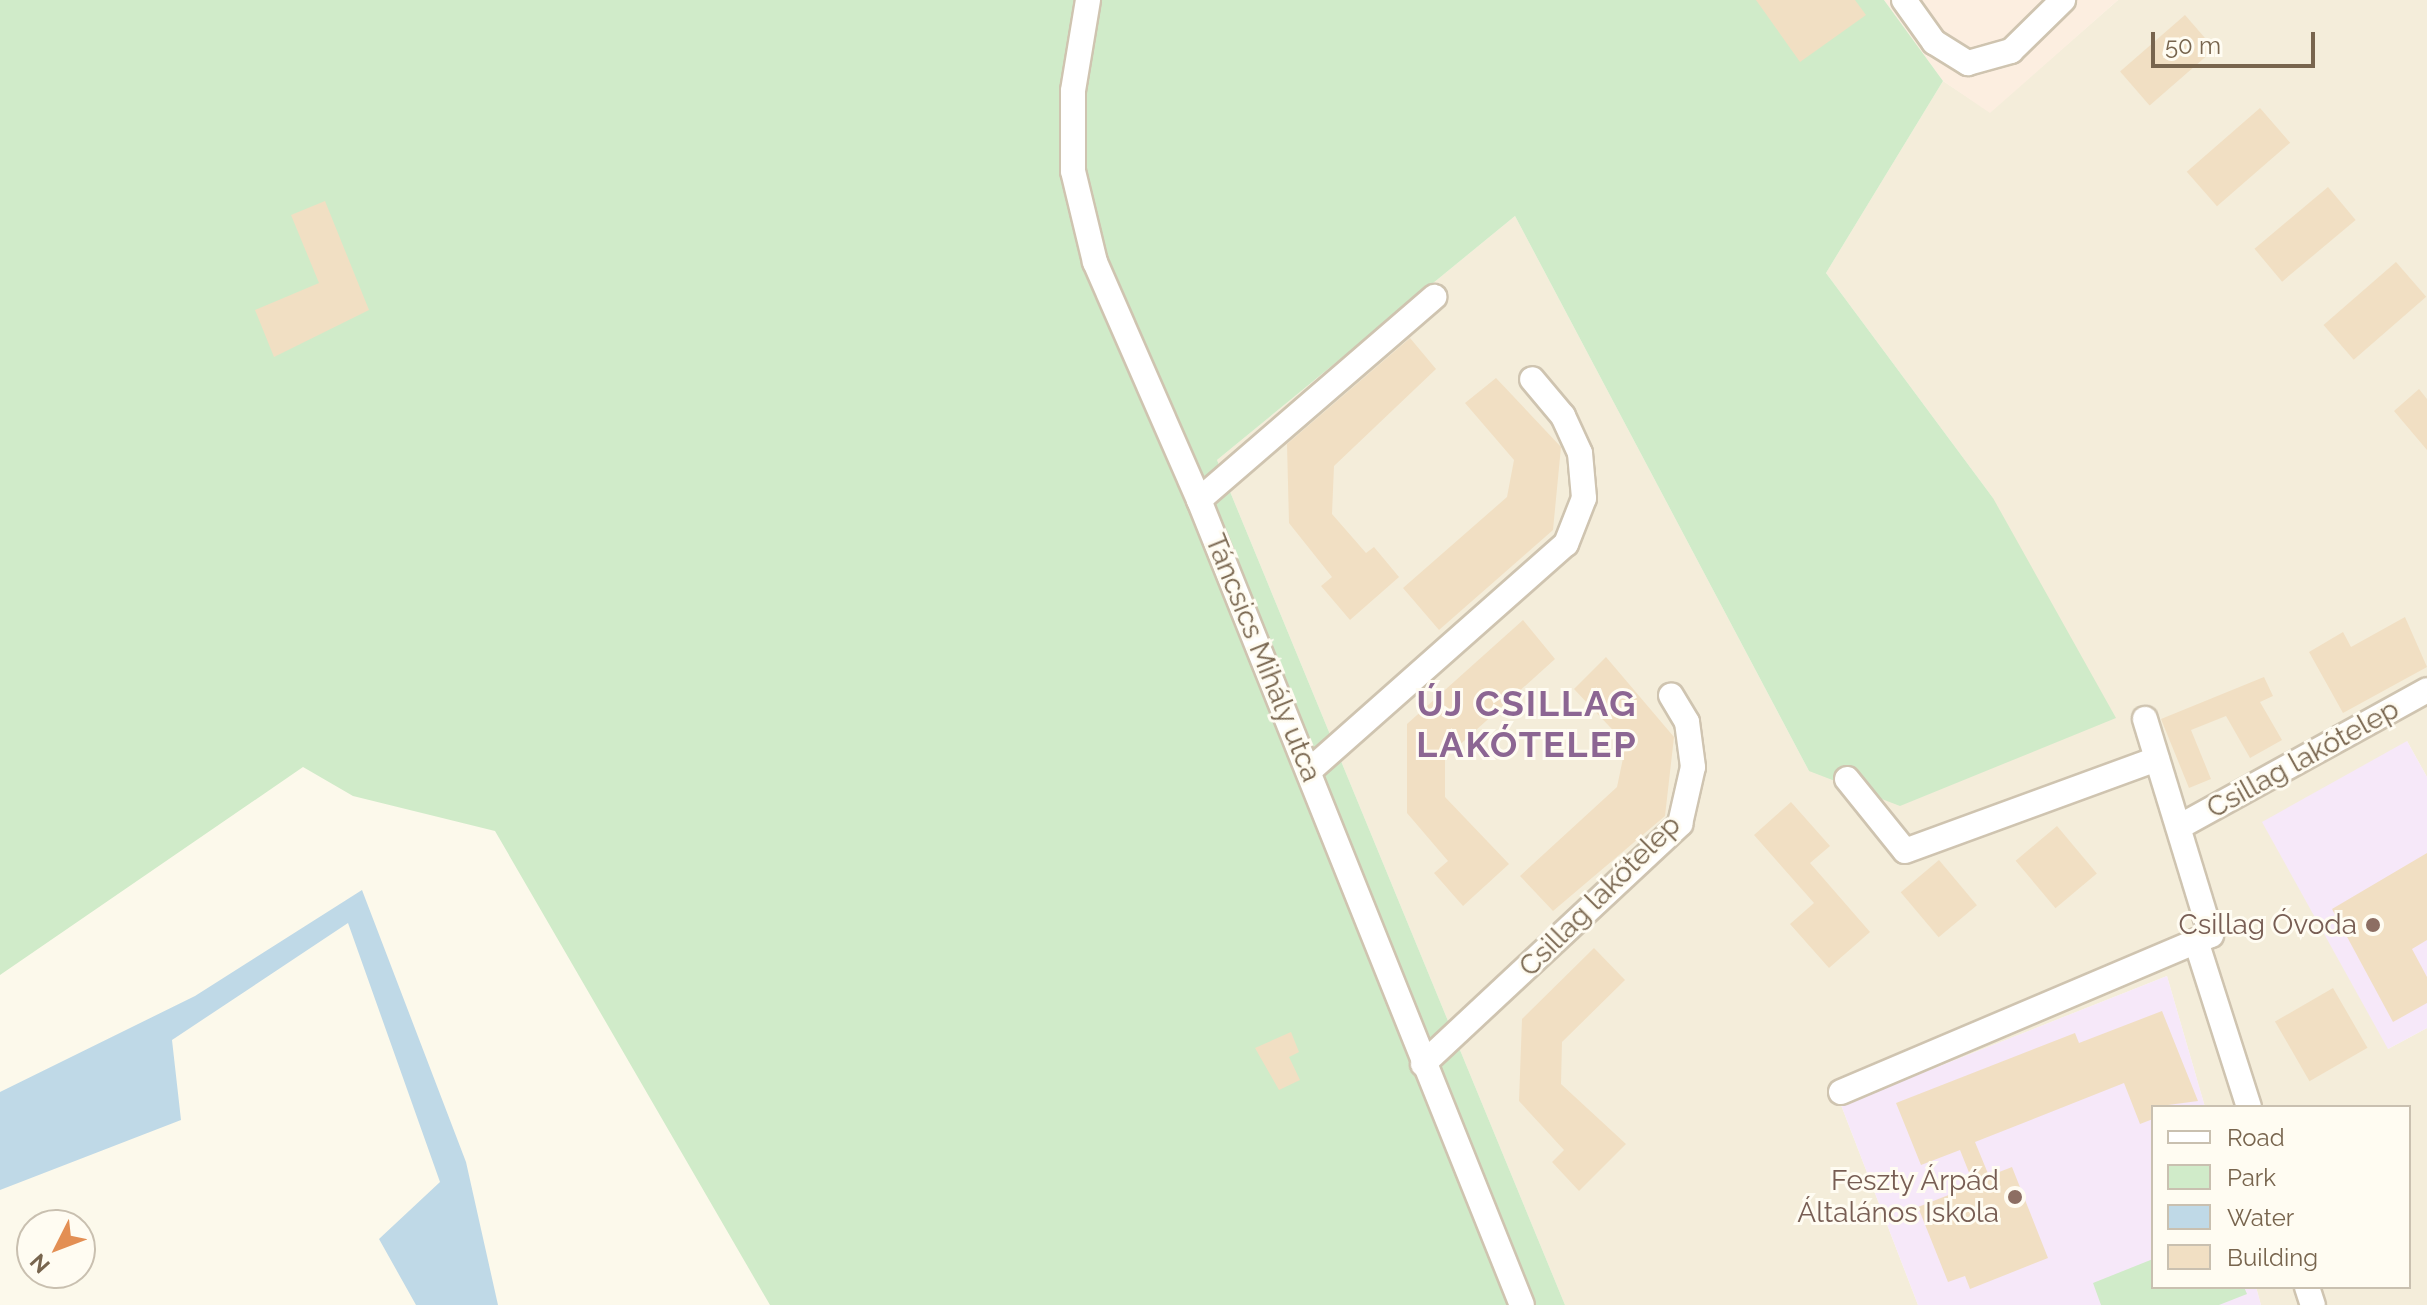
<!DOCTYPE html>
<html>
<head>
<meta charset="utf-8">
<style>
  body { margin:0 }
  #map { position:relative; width:2427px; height:1305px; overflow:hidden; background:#fcf9eb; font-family:Raleway,sans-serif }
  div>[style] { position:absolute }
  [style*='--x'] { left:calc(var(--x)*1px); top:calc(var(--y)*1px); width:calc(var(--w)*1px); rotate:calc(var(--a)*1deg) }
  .residential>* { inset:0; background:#f4edda }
  .commercial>* { inset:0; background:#fceee0 }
  .education>* { inset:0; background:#f6e8f9 }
  .green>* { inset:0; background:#d0ebc9 }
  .water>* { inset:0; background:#bfd9e7 }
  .building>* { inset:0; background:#f1dfc3; transform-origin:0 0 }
  .roads { filter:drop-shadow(2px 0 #cfc4b0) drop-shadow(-2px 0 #cfc4b0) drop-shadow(0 2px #cfc4b0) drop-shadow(0 -2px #cfc4b0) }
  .street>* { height:24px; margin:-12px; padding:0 12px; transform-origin:12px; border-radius:12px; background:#fff }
  .dots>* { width:22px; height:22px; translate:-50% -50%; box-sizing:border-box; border:4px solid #fffcf2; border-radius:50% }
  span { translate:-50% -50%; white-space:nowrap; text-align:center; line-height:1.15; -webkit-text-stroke:6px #fffcf2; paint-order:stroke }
  .street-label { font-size:28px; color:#78654e }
  .education-label { font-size:28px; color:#785e54 }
  .right { translate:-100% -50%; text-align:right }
  .district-label { font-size:36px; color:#8c6693; font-weight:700; letter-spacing:2px }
  .legend { position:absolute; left:2151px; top:1105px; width:260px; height:184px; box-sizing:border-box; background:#fffcf2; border:2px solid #c9c0b0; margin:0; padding:10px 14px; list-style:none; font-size:24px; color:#78654e }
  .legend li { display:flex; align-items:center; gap:16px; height:40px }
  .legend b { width:40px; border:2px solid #c9c0b0 }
  .north { position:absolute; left:16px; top:1209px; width:80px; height:80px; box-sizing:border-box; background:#fffcf2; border:2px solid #c9c0b0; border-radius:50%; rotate:228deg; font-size:22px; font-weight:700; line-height:32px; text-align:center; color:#78654e }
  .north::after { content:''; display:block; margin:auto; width:28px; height:36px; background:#e38f54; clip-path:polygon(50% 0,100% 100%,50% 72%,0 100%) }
  .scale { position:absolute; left:2151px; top:32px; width:164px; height:36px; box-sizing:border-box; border:4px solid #78654e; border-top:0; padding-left:10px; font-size:24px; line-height:28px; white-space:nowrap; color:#78654e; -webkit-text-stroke:6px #fffcf2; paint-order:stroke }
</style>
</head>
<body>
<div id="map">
  <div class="residential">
    <div style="clip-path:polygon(2118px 0,2427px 0,2427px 777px,2407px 741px,2388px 1049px,2427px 1028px,2427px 1305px,2261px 1305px,2256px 1287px,2409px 1287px,2409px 1107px,2205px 1107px,2167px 976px,1841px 1105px,1918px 1305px,1565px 1305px,1217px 460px,1515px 216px,1809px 771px,1993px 498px,1826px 273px,1943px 81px,1990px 112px)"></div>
  </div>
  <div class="commercial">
    <div style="clip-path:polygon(1884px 0,2118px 0,1990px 113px,1943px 81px)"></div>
  </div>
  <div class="education">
    <div style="clip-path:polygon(2407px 741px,2427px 777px,2427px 1028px,2388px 1049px,2262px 822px)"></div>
    <div style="clip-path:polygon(2167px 976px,2205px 1107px,2153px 1107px,2153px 1287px,2256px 1287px,2261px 1305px,1918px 1305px,1841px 1105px)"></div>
  </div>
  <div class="green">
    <div style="clip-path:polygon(0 0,1884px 0,1943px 81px,1826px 273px,1993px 498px,2116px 718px,1900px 806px,1809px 771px,1515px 216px,1217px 460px,1565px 1305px,770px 1305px,495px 831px,353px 796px,303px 767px,0 975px)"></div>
    <div style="clip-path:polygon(2153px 1259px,2153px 1287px,2244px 1287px,2247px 1294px,2219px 1305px,2101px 1305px,2093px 1283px)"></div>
  </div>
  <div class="water">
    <div style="clip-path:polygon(362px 890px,466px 1162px,498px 1305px,416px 1305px,379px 1239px,440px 1182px,348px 923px,172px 1040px,181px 1120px,0 1190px,0 1092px,195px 996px)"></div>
  </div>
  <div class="building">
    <div style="clip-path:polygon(1756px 0,1855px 0,1866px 15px,1800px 62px)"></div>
    <div style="left:2185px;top:15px;width:45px;height:86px;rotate:49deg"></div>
    <div style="left:2260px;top:108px;width:46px;height:97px;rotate:49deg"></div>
    <div style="left:2328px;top:187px;width:43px;height:96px;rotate:50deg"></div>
    <div style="clip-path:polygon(325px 201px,369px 310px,274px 357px,255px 310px,319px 283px,291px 215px)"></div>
    <div style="left:2396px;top:262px;width:46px;height:96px;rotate:49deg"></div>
    <div style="clip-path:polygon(1410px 338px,1436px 369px,1334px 466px,1332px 514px,1366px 553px,1374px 547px,1399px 577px,1350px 620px,1321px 586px,1332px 577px,1289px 523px,1287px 444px)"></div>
    <div style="clip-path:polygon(1496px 378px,1561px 447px,1553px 530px,1439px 630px,1403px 588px,1507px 497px,1514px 460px,1465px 403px)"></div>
    <div style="clip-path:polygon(2419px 389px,2427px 399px,2427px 450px,2394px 411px)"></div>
    <div style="clip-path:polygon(2405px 617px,2427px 667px,2343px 713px,2309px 652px,2343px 632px,2351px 647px)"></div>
    <div style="clip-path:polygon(1523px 620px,1555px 659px,1445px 758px,1445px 797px,1509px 864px,1463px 906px,1434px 873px,1448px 861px,1407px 813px,1407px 724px)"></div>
    <div style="clip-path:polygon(1606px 657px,1674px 737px,1665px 816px,1553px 911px,1520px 876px,1617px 787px,1626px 744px,1574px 689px)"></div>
    <div style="clip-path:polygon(2264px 677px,2273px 696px,2260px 702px,2282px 740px,2250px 758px,2226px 716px,2191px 730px,2211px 779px,2189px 788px,2161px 719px)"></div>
    <div style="clip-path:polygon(1791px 802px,1830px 846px,1810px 863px,1870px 932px,1829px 968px,1790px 924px,1814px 903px,1754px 835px)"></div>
    <div style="left:2057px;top:826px;width:62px;height:54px;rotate:50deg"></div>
    <div style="clip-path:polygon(2427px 853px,2427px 940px,2412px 949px,2427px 977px,2427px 1003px,2393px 1022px,2332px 909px)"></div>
    <div style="left:1939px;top:860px;width:59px;height:50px;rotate:50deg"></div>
    <div style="clip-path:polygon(1594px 948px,1625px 980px,1562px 1042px,1561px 1084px,1626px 1144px,1579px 1191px,1552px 1162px,1564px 1150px,1519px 1101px,1522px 1019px)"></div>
    <div style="left:2333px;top:988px;width:69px;height:67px;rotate:60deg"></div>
    <div style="clip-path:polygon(2162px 1011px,2198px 1101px,2153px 1107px,2153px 1119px,2140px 1124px,2124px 1083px,1975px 1142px,1989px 1176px,2012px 1167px,2048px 1258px,1970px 1289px,1965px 1276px,1948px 1282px,1918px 1207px,1974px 1185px,1960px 1150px,1921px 1165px,1896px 1103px,2075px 1033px,2079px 1043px)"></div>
    <div style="clip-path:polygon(1291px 1032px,1299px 1052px,1289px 1057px,1300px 1080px,1279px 1090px,1255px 1048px)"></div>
  </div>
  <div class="roads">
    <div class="street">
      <div style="--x:1088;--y:0;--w:92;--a:99.4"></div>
      <div style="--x:1073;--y:91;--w:80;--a:90"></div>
      <div style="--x:1073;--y:171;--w:94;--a:76.4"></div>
      <div style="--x:1095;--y:262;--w:260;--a:66.4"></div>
      <div style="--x:1199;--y:500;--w:867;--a:68.14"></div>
      <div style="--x:1904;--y:0;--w:52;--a:54.5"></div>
      <div style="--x:1934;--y:42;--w:40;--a:32"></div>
      <div style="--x:1968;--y:63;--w:45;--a:-15.6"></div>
      <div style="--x:2011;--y:51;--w:73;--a:-44.4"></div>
      <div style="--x:1199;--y:500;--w:311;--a:-40.8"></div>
      <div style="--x:1309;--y:771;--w:343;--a:-41.5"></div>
      <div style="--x:1566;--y:544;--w:49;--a:-68.6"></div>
      <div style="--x:1584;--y:498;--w:45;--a:-95.1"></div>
      <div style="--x:1580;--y:453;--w:41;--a:-114.7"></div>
      <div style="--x:1563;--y:416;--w:48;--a:-130"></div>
      <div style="--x:1847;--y:779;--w:92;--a:51.1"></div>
      <div style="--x:1905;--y:851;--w:268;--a:-20.1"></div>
      <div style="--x:2179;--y:827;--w:283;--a:-28.9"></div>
      <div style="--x:2196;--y:941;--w:174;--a:72.3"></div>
      <div style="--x:1423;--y:1064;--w:352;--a:-43"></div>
      <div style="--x:1680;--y:824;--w:58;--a:-77.2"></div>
      <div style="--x:1693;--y:767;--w:45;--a:-97.6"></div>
      <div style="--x:1687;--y:722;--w:31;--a:-121"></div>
      <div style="--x:1841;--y:1092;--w:402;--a:-23"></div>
      <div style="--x:2211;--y:935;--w:226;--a:-107"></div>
      <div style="--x:2307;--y:1287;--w:19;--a:72"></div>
    </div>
  </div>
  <div class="dots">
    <div style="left:2373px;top:925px;background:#8d6e63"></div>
    <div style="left:2015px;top:1197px;background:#8d6e63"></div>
  </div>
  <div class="street-label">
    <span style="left:1263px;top:658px;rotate:68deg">Táncsics Mihály utca</span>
    <span style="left:2303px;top:759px;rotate:-29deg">Csillag lakótelep</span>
    <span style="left:1600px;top:896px;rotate:-45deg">Csillag lakótelep</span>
  </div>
  <div class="education-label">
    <span class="right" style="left:2357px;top:925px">Csillag Óvoda</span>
    <span class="right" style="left:1999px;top:1197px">Feszty Árpád<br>Általános Iskola</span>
  </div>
  <div class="district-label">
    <span style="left:1527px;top:724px">ÚJ CSILLAG<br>LAKÓTELEP</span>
  </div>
  <ul class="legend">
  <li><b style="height:10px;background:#fff"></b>Road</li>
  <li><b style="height:22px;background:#d0ebc9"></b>Park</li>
  <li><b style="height:22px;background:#bfd9e7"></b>Water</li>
  <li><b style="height:22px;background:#f1dfc3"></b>Building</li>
  </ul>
  <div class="north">N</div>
  <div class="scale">50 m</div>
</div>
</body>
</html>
